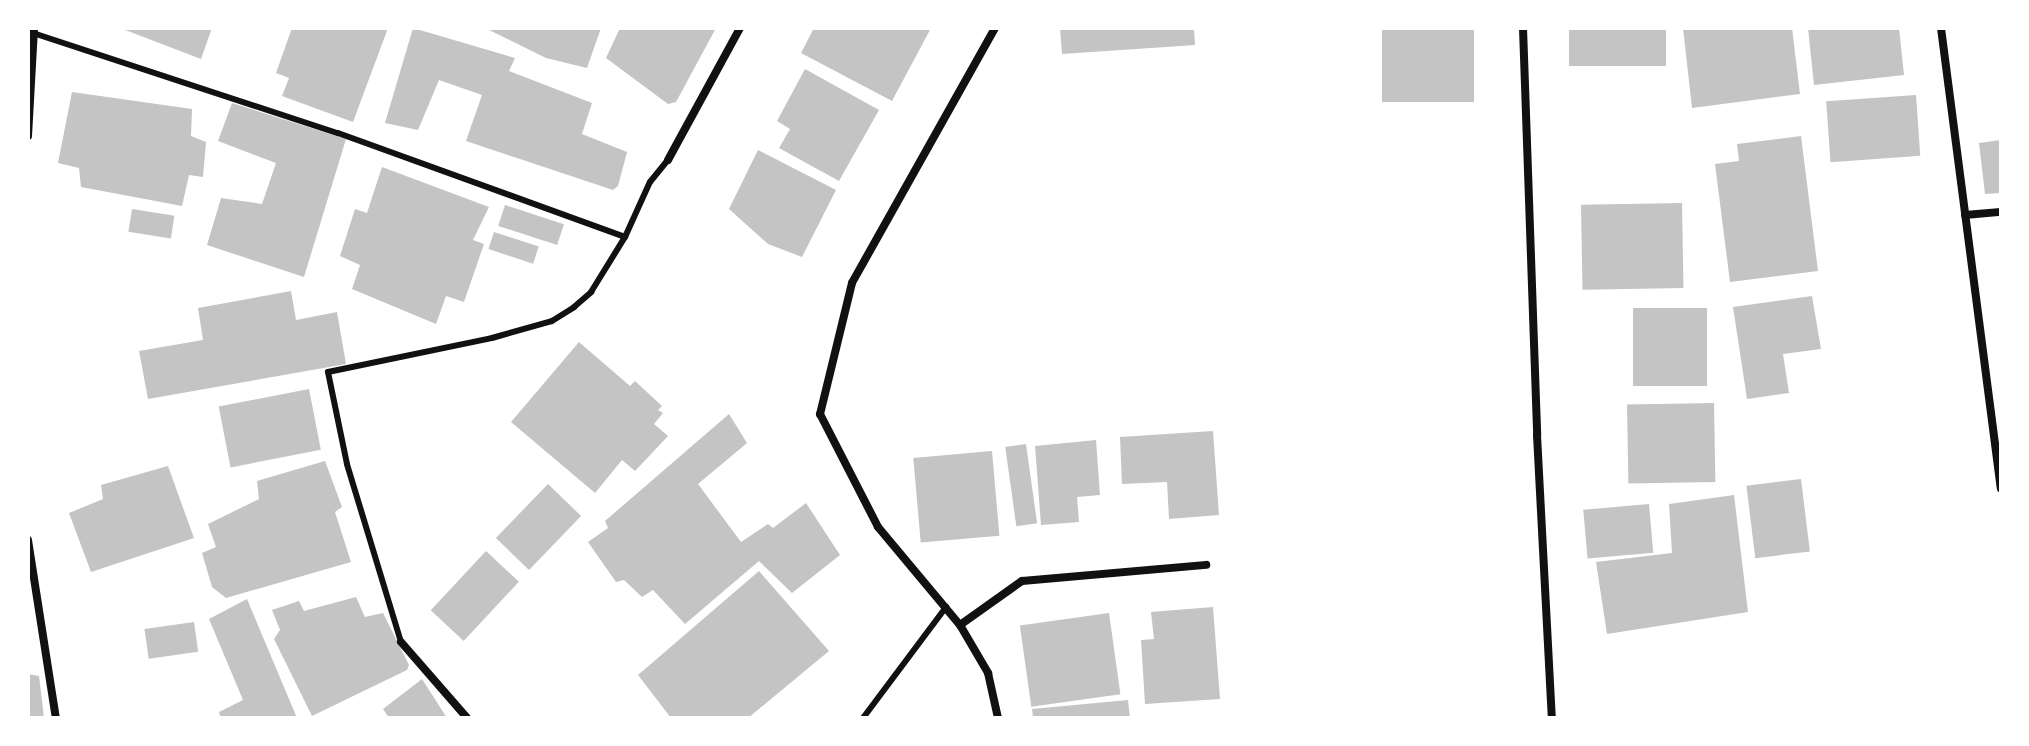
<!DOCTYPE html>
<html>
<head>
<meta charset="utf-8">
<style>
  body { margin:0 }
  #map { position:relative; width:2029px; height:746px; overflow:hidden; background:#fff; font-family:Roboto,sans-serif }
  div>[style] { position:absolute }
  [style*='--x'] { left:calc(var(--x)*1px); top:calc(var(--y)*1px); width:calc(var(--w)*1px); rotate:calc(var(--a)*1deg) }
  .building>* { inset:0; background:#c4c4c4; transform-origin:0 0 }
  .service>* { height:6px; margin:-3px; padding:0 3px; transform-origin:3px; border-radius:3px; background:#111 }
  .minor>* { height:8px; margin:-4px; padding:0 4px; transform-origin:4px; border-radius:4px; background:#111 }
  span { translate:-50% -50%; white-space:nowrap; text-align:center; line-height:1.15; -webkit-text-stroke:8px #fff; paint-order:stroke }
  .frame { position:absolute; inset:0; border:30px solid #fff; pointer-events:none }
</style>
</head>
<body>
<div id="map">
  <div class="building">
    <div style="clip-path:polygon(120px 28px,212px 28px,201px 59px)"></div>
    <div style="clip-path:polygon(292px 28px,388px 28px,353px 122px,282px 96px,289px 78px,276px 73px)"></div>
    <div style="clip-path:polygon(413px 28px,515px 58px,509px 71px,592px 103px,582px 134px,627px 152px,618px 186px,613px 190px,466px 141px,482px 95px,439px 80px,418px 130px,385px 123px)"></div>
    <div style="clip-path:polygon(485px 28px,601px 28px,587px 68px,546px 58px)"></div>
    <div style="clip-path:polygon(620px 28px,716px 28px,676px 102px,668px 104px,606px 58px)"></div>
    <div style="clip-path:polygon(814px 28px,931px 28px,892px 101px,801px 53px)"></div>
    <div style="clip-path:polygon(1060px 28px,1194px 28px,1195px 45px,1062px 54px)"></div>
    <div style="left:1382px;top:28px;width:92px;height:74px"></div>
    <div style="left:1569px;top:28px;width:97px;height:38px"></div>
    <div style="clip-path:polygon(1683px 28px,1792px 28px,1800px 94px,1692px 108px)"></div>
    <div style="clip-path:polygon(1808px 28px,1899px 28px,1904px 75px,1814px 85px)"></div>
    <div style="clip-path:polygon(805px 69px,879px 110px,839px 181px,779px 148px,790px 129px,777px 121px)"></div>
    <div style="clip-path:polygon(72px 92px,192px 109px,191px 136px,206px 142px,203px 177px,189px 175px,182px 206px,81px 187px,79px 168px,58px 163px)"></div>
    <div style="left:1916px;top:95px;width:61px;height:90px;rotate:86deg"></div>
    <div style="clip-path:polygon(232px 103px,346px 139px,304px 277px,207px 245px,221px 198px,262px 204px,276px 163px,218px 141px)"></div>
    <div style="clip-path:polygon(1801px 136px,1818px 271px,1730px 282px,1715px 164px,1739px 161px,1737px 144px)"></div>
    <div style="clip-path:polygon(2001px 140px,2001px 193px,1985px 194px,1979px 143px)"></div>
    <div style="clip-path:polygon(758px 150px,836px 190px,802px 257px,768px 244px,729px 209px)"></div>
    <div style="clip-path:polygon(382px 167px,489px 207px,473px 240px,484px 244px,464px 302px,446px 296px,436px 324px,352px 289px,360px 265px,340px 256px,355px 209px,367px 213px)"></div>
    <div style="left:1682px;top:203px;width:85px;height:101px;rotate:89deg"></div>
    <div style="left:505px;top:205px;width:62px;height:22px;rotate:18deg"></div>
    <div style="left:132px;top:209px;width:43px;height:23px;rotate:9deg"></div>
    <div style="left:494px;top:232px;width:47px;height:18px;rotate:18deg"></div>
    <div style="clip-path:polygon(291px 291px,296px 320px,337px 312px,346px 364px,148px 399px,139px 351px,203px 340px,198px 308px)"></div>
    <div style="clip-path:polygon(1812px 296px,1821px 349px,1783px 354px,1789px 393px,1747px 399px,1733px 307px)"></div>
    <div style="left:1707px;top:308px;width:78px;height:74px;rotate:90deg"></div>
    <div style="clip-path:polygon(579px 342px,630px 386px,635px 381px,662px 406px,658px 410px,663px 413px,654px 424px,668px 436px,635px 471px,622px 460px,595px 493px,511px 422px)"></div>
    <div style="left:309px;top:389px;width:62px;height:92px;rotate:79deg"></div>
    <div style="left:1714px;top:403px;width:79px;height:87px;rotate:89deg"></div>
    <div style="clip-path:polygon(729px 414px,747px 443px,698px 484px,741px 542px,768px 524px,773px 528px,806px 503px,840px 555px,792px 593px,759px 561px,685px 624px,653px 590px,642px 597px,624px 580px,616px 582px,588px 542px,608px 528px,605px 521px)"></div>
    <div style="clip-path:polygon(1213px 431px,1219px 515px,1169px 519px,1167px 482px,1122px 484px,1120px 437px)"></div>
    <div style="clip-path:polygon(1096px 440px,1100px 495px,1077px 497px,1079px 522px,1041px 525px,1035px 446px)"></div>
    <div style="left:1026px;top:444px;width:80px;height:21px;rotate:82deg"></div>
    <div style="left:992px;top:451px;width:85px;height:79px;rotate:85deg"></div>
    <div style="clip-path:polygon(325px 461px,342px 507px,335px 512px,351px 562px,226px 598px,212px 587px,202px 553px,216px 547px,208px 524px,259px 499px,257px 481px)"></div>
    <div style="clip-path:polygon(168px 466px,194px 538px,91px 572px,69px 513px,103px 499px,101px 485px)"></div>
    <div style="left:1801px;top:479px;width:73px;height:55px;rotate:83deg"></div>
    <div style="left:548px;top:484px;width:46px;height:75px;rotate:44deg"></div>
    <div style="clip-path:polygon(1734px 495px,1748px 612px,1607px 634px,1596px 562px,1672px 553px,1669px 504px)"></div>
    <div style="left:1649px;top:504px;width:49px;height:66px;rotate:85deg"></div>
    <div style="left:486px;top:551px;width:45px;height:81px;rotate:43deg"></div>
    <div style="clip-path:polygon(759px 571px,829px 651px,748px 718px,671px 718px,638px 675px)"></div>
    <div style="clip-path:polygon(356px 597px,365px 617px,383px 613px,409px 665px,407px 670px,312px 716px,274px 639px,280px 630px,272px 610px,299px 601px,304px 611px)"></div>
    <div style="clip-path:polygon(247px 599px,297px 718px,221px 718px,219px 712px,243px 700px,209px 619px)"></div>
    <div style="clip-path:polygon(1213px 607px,1220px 699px,1145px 704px,1141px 640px,1154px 639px,1151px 612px)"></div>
    <div style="left:1109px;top:613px;width:82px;height:90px;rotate:82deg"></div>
    <div style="left:194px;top:622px;width:30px;height:50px;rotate:82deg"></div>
    <div style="clip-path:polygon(28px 674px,39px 676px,44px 718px,28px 718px)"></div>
    <div style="clip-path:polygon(422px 679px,447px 718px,389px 718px,383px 709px)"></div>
    <div style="clip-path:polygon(1128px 700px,1130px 718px,1033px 718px,1032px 709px)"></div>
  </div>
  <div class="service">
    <div style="--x:33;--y:33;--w:321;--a:18.2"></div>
    <div style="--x:338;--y:133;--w:305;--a:19.9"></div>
    <div style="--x:401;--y:642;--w:186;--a:-106.9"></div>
    <div style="--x:347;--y:464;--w:94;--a:-101.7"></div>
    <div style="--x:328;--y:372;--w:167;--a:-11.7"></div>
    <div style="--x:492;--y:338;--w:62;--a:-15.8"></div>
    <div style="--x:552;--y:321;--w:26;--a:-32"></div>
    <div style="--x:574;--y:307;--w:23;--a:-41"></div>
    <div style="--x:591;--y:292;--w:65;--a:-58.3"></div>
    <div style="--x:625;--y:237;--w:60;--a:-65.6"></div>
    <div style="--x:650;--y:182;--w:28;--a:-51"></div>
    <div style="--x:863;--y:718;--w:139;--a:-53.2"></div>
  </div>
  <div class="minor">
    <div style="--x:995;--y:28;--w:292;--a:119.3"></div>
    <div style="--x:852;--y:283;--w:135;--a:103.7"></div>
    <div style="--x:820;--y:414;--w:127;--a:62.8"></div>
    <div style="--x:878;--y:527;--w:128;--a:50.1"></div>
    <div style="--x:960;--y:625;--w:56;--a:59.7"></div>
    <div style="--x:988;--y:673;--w:46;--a:77.5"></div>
    <div style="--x:1523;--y:28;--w:407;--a:88"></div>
    <div style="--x:1537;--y:435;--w:283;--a:87"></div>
    <div style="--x:1941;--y:28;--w:464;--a:82.6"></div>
    <div style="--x:28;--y:136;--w:108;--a:-86.8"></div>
    <div style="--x:668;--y:160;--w:150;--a:-61.4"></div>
    <div style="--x:1965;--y:215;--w:36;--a:-5"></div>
    <div style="--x:28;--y:540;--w:180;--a:81.1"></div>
    <div style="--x:960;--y:625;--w:76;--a:-35.4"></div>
    <div style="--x:1022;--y:581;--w:185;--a:-5"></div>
    <div style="--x:401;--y:642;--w:101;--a:49"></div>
  </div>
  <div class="frame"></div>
</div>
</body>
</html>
